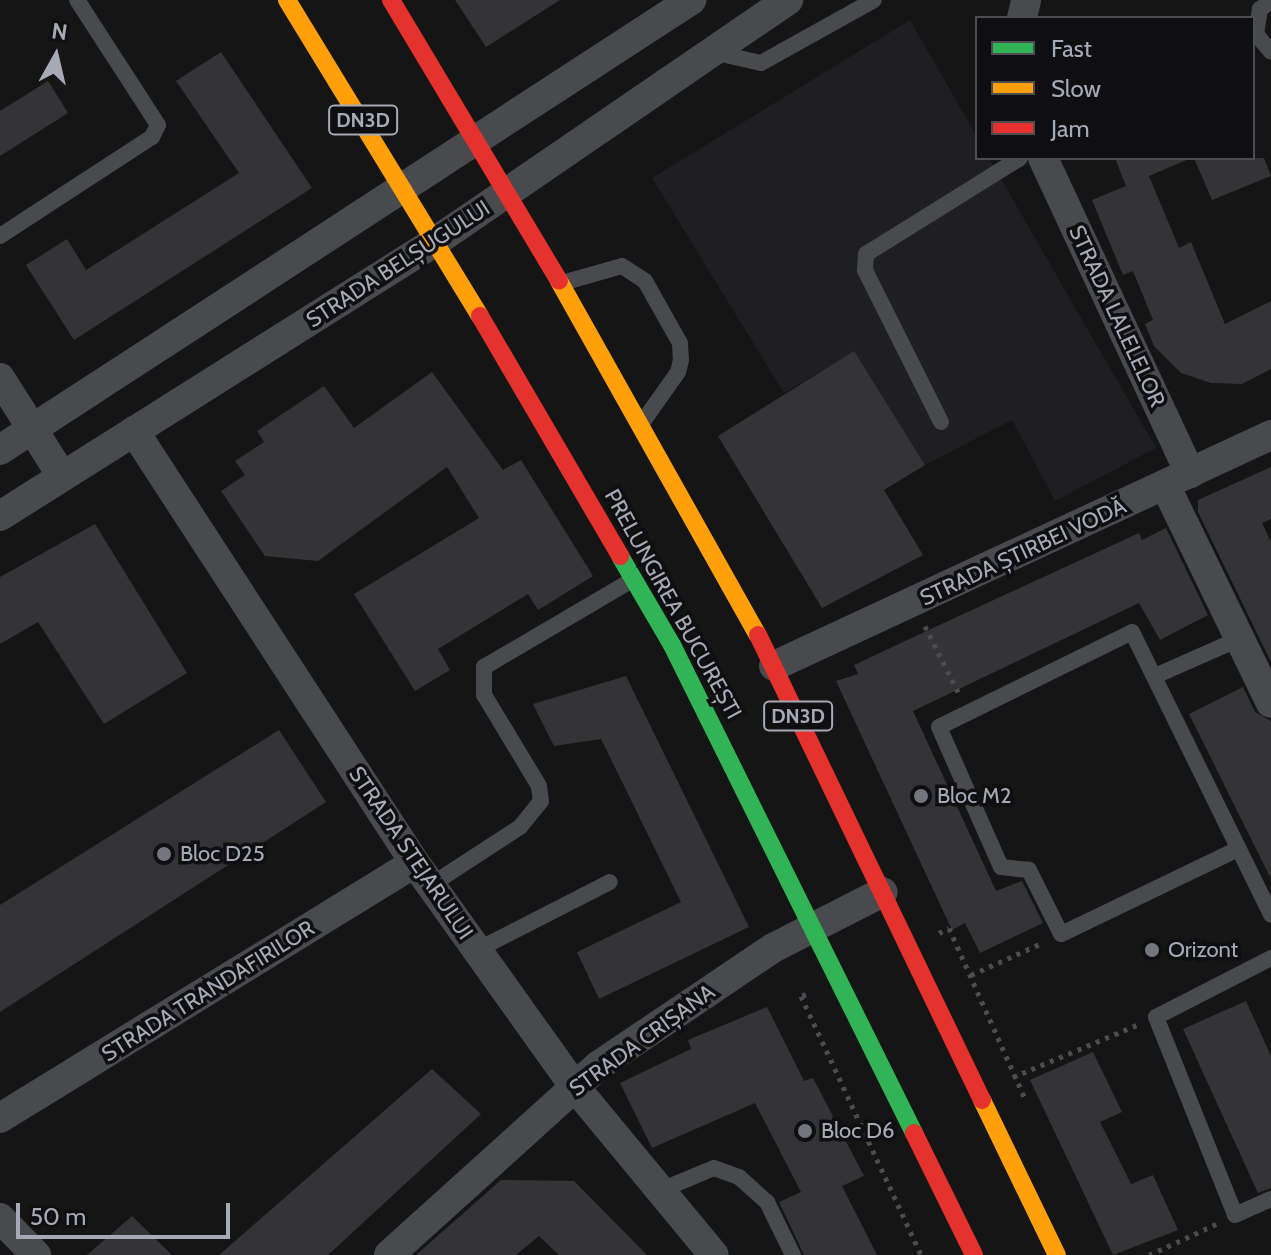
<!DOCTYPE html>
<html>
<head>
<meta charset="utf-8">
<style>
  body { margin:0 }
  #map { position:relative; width:1271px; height:1255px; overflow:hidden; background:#151515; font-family:Cabin,sans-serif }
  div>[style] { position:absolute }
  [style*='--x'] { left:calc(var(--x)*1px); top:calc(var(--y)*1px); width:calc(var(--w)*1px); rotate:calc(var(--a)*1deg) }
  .built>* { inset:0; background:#1f1f21 }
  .building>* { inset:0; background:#343436 }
  .path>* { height:5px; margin-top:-2.5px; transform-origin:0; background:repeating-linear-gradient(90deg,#4b4c50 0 4px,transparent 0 10px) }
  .lane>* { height:16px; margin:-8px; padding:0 8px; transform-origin:8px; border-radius:8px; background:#494a4e }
  .street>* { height:30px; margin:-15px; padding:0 15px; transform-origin:15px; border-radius:15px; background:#494a4e }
  .fast>* { height:18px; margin:-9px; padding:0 9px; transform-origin:9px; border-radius:9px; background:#30b455 }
  .slow>* { height:18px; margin:-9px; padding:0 9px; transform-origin:9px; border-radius:9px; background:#ff9f0a }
  .jam>* { height:18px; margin:-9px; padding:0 9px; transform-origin:9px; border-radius:9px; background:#e5322d }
  .dots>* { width:22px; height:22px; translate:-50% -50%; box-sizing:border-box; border:4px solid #0f0f11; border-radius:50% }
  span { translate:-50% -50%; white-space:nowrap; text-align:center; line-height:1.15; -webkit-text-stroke:7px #0f0f11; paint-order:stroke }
  .shield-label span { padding:2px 6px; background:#0f0f11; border:2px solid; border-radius:6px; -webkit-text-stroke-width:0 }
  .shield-label { font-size:20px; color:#a6aab6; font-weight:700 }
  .street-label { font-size:22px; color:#a6aab6 }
  .poi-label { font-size:22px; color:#a6aab6 }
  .left { translate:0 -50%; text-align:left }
  .legend { position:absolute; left:975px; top:16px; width:280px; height:144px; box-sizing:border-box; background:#0f0f11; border:2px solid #4b4d53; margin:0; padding:10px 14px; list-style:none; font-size:24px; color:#a6aab6 }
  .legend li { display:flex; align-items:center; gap:16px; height:40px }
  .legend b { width:40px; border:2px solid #4b4d53 }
  .north { position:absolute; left:16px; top:16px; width:80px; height:80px; -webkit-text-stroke:6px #0f0f11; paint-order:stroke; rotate:8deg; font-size:22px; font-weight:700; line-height:32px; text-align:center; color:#a6aab6 }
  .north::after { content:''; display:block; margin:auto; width:28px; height:36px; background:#a6aab6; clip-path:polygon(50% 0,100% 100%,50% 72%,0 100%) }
  .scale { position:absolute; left:16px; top:1203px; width:214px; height:36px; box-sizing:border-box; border:4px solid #a6aab6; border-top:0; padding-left:10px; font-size:24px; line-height:28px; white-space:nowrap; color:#a6aab6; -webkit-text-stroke:6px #0f0f11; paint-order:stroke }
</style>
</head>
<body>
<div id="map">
  <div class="built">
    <div style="clip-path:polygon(910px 20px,977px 137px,977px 158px,989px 158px,1156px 448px,1055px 501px,1012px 420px,925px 465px,854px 352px,784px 393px,652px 178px)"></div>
  </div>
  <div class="building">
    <div style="clip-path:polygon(455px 0,560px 0,486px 47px)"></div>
    <div style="clip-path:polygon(221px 52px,312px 188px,74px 340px,26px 265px,67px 239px,86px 270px,239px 173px,176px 81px)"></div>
    <div style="clip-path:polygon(48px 81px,68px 113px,0 156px,0 111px)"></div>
    <div style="clip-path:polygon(1115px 158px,1191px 158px,1149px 176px,1179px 248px,1191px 242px,1225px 324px,1271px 301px,1271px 369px,1242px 384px,1211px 383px,1181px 373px,1154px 346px,1145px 324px,1153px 320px,1133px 271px,1123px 275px,1092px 200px,1126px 186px)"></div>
    <div style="clip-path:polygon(1194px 158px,1264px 158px,1271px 176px,1212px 200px)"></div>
    <div style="clip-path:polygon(854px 351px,925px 465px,884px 490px,923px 555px,822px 608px,718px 436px)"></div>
    <div style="clip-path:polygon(432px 372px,503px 470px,521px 460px,593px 576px,538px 610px,528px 594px,438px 649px,450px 670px,415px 691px,354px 594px,479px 518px,447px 467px,318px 561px,265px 556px,221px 491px,245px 475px,235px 461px,264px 442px,257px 431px,324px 386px,354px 428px)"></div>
    <div style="clip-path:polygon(1271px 467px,1271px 519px,1262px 523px,1271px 542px,1271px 662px,1198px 512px,1198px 500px)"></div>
    <div style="clip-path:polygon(95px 524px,187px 673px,104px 724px,38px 622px,0 644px,0 577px)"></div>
    <div style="clip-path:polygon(1166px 528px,1208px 615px,1160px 640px,1139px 603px,913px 711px,996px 891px,1022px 881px,1043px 923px,980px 953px,965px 923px,952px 930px,836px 681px,858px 674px,854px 665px,920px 634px,1139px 533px,1142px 540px)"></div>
    <div style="clip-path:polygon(626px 676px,749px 927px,599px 999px,577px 952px,681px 902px,601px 739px,554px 746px,533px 704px)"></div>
    <div style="clip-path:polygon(1243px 687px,1255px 712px,1271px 721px,1271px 879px,1189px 714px)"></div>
    <div style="clip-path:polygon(279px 730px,326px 802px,0 1012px,0 905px)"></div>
    <div style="clip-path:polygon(1246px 1001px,1271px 1056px,1271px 1188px,1258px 1193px,1183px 1029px)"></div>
    <div style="clip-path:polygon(767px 1007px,804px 1081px,813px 1078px,864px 1176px,842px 1186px,877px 1255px,804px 1255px,779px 1202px,801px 1192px,755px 1103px,652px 1148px,620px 1083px,691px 1049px,688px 1040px)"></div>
    <div style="clip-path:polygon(1093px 1052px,1122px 1112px,1100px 1122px,1131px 1184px,1153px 1175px,1178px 1230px,1113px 1255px,1030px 1080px)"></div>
    <div style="clip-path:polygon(432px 1069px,481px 1114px,328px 1255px,219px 1255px)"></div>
    <div style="clip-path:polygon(501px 1180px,574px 1181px,647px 1255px,559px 1255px,539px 1236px,516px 1255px,416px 1255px)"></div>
    <div style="clip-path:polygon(132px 1216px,172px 1255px,87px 1255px)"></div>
  </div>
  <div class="path">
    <div style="--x:925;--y:626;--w:78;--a:63.4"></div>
    <div style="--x:939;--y:933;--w:11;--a:-27"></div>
    <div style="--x:949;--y:928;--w:187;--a:66"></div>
    <div style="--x:971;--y:975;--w:78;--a:-24.3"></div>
    <div style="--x:806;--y:994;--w:5;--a:158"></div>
    <div style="--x:801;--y:996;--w:285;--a:65.1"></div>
    <div style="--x:1013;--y:1077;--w:134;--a:-22.8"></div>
    <div style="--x:1149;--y:1255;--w:74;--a:-24.8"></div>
  </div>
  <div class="lane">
    <div style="--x:1271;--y:1;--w:14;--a:144"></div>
    <div style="--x:1260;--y:9;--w:25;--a:99"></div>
    <div style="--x:1256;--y:34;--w:23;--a:50"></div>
    <div style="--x:713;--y:52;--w:49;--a:12.9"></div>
    <div style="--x:761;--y:63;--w:129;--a:-29.1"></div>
    <div style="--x:0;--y:236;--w:181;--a:-33.1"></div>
    <div style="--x:152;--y:137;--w:13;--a:-63"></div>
    <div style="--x:158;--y:125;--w:149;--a:-122.9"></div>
    <div style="--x:562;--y:283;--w:62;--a:-15.8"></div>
    <div style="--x:622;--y:266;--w:27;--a:33"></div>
    <div style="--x:645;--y:281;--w:71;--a:60.6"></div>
    <div style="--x:680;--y:343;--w:17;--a:87"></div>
    <div style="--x:681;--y:360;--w:12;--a:104"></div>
    <div style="--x:678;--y:372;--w:62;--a:125.2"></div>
    <div style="--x:941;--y:422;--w:170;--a:-116.6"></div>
    <div style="--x:865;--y:270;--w:16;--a:-86"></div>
    <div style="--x:866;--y:254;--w:181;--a:-31.9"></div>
    <div style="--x:1155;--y:676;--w:92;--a:-23.8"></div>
    <div style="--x:1238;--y:849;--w:196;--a:154.3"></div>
    <div style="--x:1061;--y:934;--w:72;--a:-116.6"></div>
    <div style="--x:1029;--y:870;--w:28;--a:-174"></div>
    <div style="--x:1001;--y:867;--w:153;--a:-113.9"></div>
    <div style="--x:939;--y:727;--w:215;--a:-26.2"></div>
    <div style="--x:1132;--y:632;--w:315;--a:63.8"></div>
    <div style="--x:431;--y:885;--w:106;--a:-33.1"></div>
    <div style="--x:520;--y:827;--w:33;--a:-51"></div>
    <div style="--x:541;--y:801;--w:15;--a:-98"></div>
    <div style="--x:539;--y:786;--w:106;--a:-121.1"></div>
    <div style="--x:484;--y:695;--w:28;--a:-90"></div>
    <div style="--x:484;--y:667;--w:172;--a:-30.4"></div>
    <div style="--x:477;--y:950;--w:149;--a:-27.1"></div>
    <div style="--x:1271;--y:958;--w:129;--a:152.8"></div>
    <div style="--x:1156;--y:1017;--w:213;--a:68.2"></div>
    <div style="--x:1235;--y:1215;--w:39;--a:-24"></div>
    <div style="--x:661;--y:1190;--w:57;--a:-22.5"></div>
    <div style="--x:714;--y:1168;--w:27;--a:20"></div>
    <div style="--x:739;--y:1177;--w:38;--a:42"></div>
    <div style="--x:767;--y:1202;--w:59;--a:63.9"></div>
  </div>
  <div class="street">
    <div style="--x:1022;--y:18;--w:18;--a:-77"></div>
    <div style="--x:1043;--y:158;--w:348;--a:65"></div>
    <div style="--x:0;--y:378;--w:116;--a:57.7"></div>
    <div style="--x:134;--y:431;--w:515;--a:56.96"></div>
    <div style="--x:415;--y:863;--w:274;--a:54.5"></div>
    <div style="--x:574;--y:1086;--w:219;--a:50.4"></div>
    <div style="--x:0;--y:450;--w:825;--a:-33.07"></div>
    <div style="--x:1165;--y:485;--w:242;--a:64.1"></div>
    <div style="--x:0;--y:516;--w:515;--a:-32.24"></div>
    <div style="--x:436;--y:241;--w:427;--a:-34.4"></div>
    <div style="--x:774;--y:666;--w:548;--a:-24.93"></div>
    <div style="--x:0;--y:1118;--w:487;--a:-31.6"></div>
    <div style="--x:0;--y:1218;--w:52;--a:45.8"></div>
    <div style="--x:389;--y:1255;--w:282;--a:-42.1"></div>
    <div style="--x:598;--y:1066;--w:211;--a:-34"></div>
    <div style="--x:773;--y:948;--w:123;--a:-27"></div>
  </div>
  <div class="fast">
    <div style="--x:620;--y:556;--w:103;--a:59.7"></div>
    <div style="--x:672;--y:645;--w:545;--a:63.62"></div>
  </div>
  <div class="slow">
    <div style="--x:287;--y:0;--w:370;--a:58.6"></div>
    <div style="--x:559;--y:281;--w:406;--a:60.7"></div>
    <div style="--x:982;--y:1100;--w:172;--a:64.2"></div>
  </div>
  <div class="jam">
    <div style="--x:391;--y:0;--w:327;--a:59.1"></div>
    <div style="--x:480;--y:316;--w:278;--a:59.7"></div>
    <div style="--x:758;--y:635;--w:516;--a:64.28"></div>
    <div style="--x:914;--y:1133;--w:136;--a:63.8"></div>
  </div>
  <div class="dots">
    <div style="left:921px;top:796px;background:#73767e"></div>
    <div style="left:164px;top:854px;background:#73767e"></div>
    <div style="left:1152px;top:950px;background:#73767e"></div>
    <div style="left:805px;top:1131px;background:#73767e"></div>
  </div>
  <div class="shield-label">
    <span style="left:363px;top:120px">DN3D</span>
    <span style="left:798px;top:716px">DN3D</span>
  </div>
  <div class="street-label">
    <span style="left:398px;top:264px;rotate:-33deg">STRADA BELȘUGULUI</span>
    <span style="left:1117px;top:316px;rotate:65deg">STRADA LALELELOR</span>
    <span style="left:1023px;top:552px;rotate:-25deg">STRADA ȘTIRBEI VODĂ</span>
    <span style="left:673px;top:604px;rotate:61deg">PRELUNGIREA BUCUREȘTI</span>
    <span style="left:411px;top:853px;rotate:56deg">STRADA STEJARULUI</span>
    <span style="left:208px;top:991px;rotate:-32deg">STRADA TRANDAFIRILOR</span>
    <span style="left:642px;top:1040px;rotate:-36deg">STRADA CRIȘANA</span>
  </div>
  <div class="poi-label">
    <span class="left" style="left:937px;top:796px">Bloc M2</span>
    <span class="left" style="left:180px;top:854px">Bloc D25</span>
    <span class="left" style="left:1168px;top:950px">Orizont</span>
    <span class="left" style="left:821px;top:1131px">Bloc D6</span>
  </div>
  <ul class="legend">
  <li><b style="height:10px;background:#30b455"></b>Fast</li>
  <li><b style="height:10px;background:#ff9f0a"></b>Slow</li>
  <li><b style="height:10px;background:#e5322d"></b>Jam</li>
  </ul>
  <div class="north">N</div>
  <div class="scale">50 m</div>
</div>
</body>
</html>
